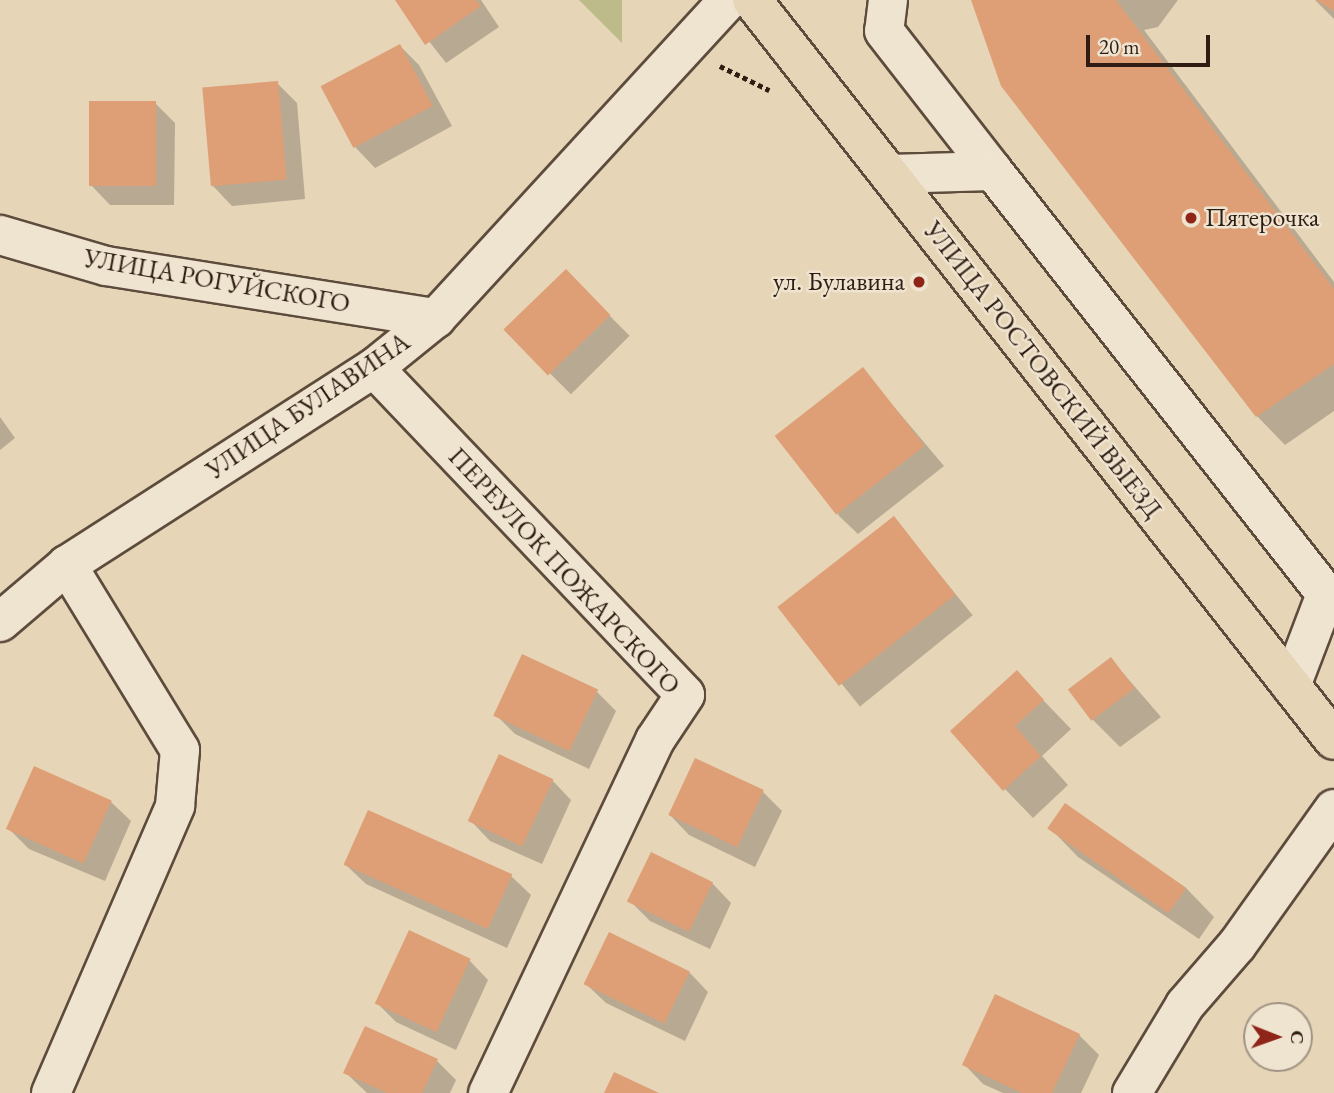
<!DOCTYPE html>
<html>
<head>
<meta charset="utf-8">
<style>
  body { margin:0 }
  #map { position:relative; width:1334px; height:1093px; overflow:hidden; background:#e6d5b7; font-family:"EB Garamond",serif }
  div>[style] { position:absolute }
  [style*='--x'] { left:calc(var(--x)*1px); top:calc(var(--y)*1px); width:calc(var(--w)*1px); rotate:calc(var(--a)*1deg) }
  .green>* { inset:0; background:#bdbb89 }
  .shadow>* { inset:0; background:#0003; transform-origin:0 0 }
  .building>* { inset:0; background:#de9f77; transform-origin:0 0 }
  .path>* { height:4.5px; margin-top:-2.25px; transform-origin:0; background:repeating-linear-gradient(90deg,#2f1d13 0 5px,transparent 0 8.5px) }
  .roads { filter:drop-shadow(2px 0 #5d4b3c) drop-shadow(-2px 0 #5d4b3c) drop-shadow(0 2px #5d4b3c) drop-shadow(0 -2px #5d4b3c) }
  .minor>* { height:38px; margin:-19px; padding:0 19px; transform-origin:19px; border-radius:19px; background:#efe4d0 }
  .major>* { height:38px; margin:-19px; padding:0 19px; transform-origin:19px; border-radius:19px; background:#e6d5b7 }
  .dots>* { width:19px; height:19px; translate:-50% -50%; box-sizing:border-box; border:4px solid #efe4d0; border-radius:50% }
  span { translate:-50% -50%; white-space:nowrap; text-align:center; line-height:1.15; -webkit-text-stroke:5px #efe4d0; paint-order:stroke }
  .poi-label { font-size:26px; color:#2f1d13 }
  .left { translate:0 -50%; text-align:left }
  .right { translate:-100% -50%; text-align:right }
  .street-label { font-size:26px; color:#2f1d13 }
  .north { position:absolute; left:1243px; top:1002px; width:70px; height:70px; box-sizing:border-box; background:#efe4d0; border:2px solid #a29484; border-radius:50%; rotate:91deg; font-size:19px; font-weight:700; line-height:28px; text-align:center; color:#2f1d13 }
  .north::after { content:''; display:block; margin:auto; width:24px; height:32px; background:#8f2418; clip-path:polygon(50% 0,100% 100%,50% 72%,0 100%) }
  .scale { position:absolute; left:1086px; top:35px; width:124px; height:32px; box-sizing:border-box; border:4px solid #2f1d13; border-top:0; padding-left:9px; font-size:21px; line-height:24px; white-space:nowrap; color:#2f1d13; -webkit-text-stroke:5px #efe4d0; paint-order:stroke }
</style>
</head>
<body>
<div id="map">
  <div class="green">
    <div style="clip-path:polygon(579px 0,622px 0,622px 43px)"></div>
  </div>
  <div class="shadow">
    <div style="clip-path:polygon(397px 0,481px 0,499px 27px,446px 63px)"></div>
    <div style="clip-path:polygon(973px 0,1178px 0,1158px 27px,1144px 30px,1334px 282px,1334px 411px,1285px 445px,1257px 416px)"></div>
    <div style="clip-path:polygon(1315px 0,1334px 0,1334px 19px)"></div>
    <div style="clip-path:polygon(400px 46px,419px 65px,452px 126px,375px 168px,356px 148px,323px 88px)"></div>
    <div style="clip-path:polygon(277px 83px,297px 103px,305px 199px,232px 206px,213px 186px)"></div>
    <div style="clip-path:polygon(155px 103px,175px 123px,174px 205px,110px 205px,91px 185px)"></div>
    <div style="left:566px;top:272px;width:90px;height:83px;rotate:45deg"></div>
    <div style="clip-path:polygon(863px 370px,944px 466px,858px 534px,838px 515px)"></div>
    <div style="clip-path:polygon(0 417px,15px 438px,0 450px)"></div>
    <div style="left:894px;top:518px;width:125px;height:145px;rotate:51deg"></div>
    <div style="clip-path:polygon(1111px 659px,1161px 717px,1120px 747px,1092px 719px)"></div>
    <div style="clip-path:polygon(1017px 673px,1071px 729px,1042px 756px,1068px 785px,1033px 818px,1005px 789px)"></div>
    <div style="clip-path:polygon(597px 692px,616px 711px,589px 769px,515px 734px,496px 715px)"></div>
    <div style="clip-path:polygon(552px 780px,571px 800px,542px 864px,490px 841px,471px 821px)"></div>
    <div style="clip-path:polygon(763px 792px,782px 811px,755px 867px,689px 835px,670px 815px)"></div>
    <div style="clip-path:polygon(111px 802px,131px 821px,105px 881px,29px 849px,9px 829px)"></div>
    <div style="clip-path:polygon(1065px 806px,1186px 888px,1214px 917px,1199px 939px,1078px 857px,1050px 828px)"></div>
    <div style="clip-path:polygon(346px 865px,511px 876px,531px 895px,507px 948px,366px 884px)"></div>
    <div style="clip-path:polygon(712px 883px,731px 903px,710px 949px,650px 921px,630px 901px)"></div>
    <div style="clip-path:polygon(469px 960px,488px 980px,456px 1050px,396px 1022px,377px 1003px)"></div>
    <div style="clip-path:polygon(689px 972px,708px 992px,685px 1041px,606px 1003px,586px 984px)"></div>
    <div style="clip-path:polygon(1079px 1035px,1099px 1055px,1081px 1093px,1003px 1093px,983px 1084px,964px 1064px)"></div>
    <div style="clip-path:polygon(437px 1061px,456px 1080px,450px 1093px,367px 1093px,345px 1072px)"></div>
  </div>
  <div class="building">
    <div style="clip-path:polygon(395px 0,476px 0,481px 6px,425px 45px)"></div>
    <div style="clip-path:polygon(971px 0,1116px 0,1334px 289px,1334px 364px,1256px 417px,1001px 86px)"></div>
    <div style="clip-path:polygon(1316px 0,1334px 0,1334px 11px)"></div>
    <div style="left:400px;top:44px;width:70px;height:90px;rotate:62deg"></div>
    <div style="left:278px;top:81px;width:99px;height:76px;rotate:85deg"></div>
    <div style="left:89px;top:101px;width:67px;height:85px"></div>
    <div style="left:566px;top:269px;width:64px;height:87px;rotate:46deg"></div>
    <div style="left:863px;top:367px;width:100px;height:112px;rotate:52deg"></div>
    <div style="left:894px;top:516px;width:100px;height:148px;rotate:52deg"></div>
    <div style="left:522px;top:654px;width:84px;height:68px;rotate:25deg"></div>
    <div style="left:1111px;top:657px;width:39px;height:54px;rotate:53deg"></div>
    <div style="clip-path:polygon(1017px 670px,1044px 700px,1015px 726px,1041px 756px,1003px 791px,950px 731px)"></div>
    <div style="left:499px;top:754px;width:60px;height:74px;rotate:25deg"></div>
    <div style="left:695px;top:758px;width:76px;height:63px;rotate:25deg"></div>
    <div style="left:34px;top:766px;width:85px;height:69px;rotate:24deg"></div>
    <div style="left:1065px;top:803px;width:148px;height:31px;rotate:35deg"></div>
    <div style="left:368px;top:810px;width:158px;height:60px;rotate:24deg"></div>
    <div style="left:651px;top:852px;width:69px;height:55px;rotate:26deg"></div>
    <div style="left:409px;top:930px;width:68px;height:81px;rotate:25deg"></div>
    <div style="left:609px;top:932px;width:90px;height:58px;rotate:26deg"></div>
    <div style="clip-path:polygon(995px 994px,1080px 1034px,1052px 1093px,1022px 1093px,962px 1065px)"></div>
    <div style="clip-path:polygon(365px 1026px,438px 1059px,422px 1093px,387px 1093px,343px 1073px)"></div>
    <div style="clip-path:polygon(614px 1072px,659px 1093px,604px 1093px)"></div>
  </div>
  <div class="path">
    <div style="--x:720;--y:66;--w:55;--a:26.1"></div>
  </div>
  <div class="roads">
    <div class="minor">
      <div style="--x:888;--y:0;--w:31;--a:97"></div>
      <div style="--x:884;--y:31;--w:177;--a:52.1"></div>
      <div style="--x:889;--y:174;--w:104;--a:-1.7"></div>
      <div style="--x:993;--y:171;--w:538;--a:51.79"></div>
      <div style="--x:1326;--y:594;--w:98;--a:110.8"></div>
      <div style="--x:0;--y:235;--w:110;--a:16.3"></div>
      <div style="--x:106;--y:266;--w:334;--a:9"></div>
      <div style="--x:374;--y:368;--w:451;--a:46.4"></div>
      <div style="--x:685;--y:695;--w:54;--a:123.7"></div>
      <div style="--x:655;--y:740;--w:391;--a:115.3"></div>
      <div style="--x:0;--y:622;--w:88;--a:-40.4"></div>
      <div style="--x:67;--y:565;--w:365;--a:-32.7"></div>
      <div style="--x:374;--y:368;--w:80;--a:-38.9"></div>
      <div style="--x:436;--y:318;--w:432;--a:-47.4"></div>
      <div style="--x:51;--y:1093;--w:313;--a:-66.6"></div>
      <div style="--x:175;--y:806;--w:56;--a:-84.9"></div>
      <div style="--x:180;--y:750;--w:217;--a:-121.4"></div>
      <div style="--x:1132;--y:1093;--w:103;--a:-58.9"></div>
      <div style="--x:1185;--y:1005;--w:79;--a:-49.1"></div>
      <div style="--x:1237;--y:945;--w:167;--a:-54.5"></div>
    </div>
    <div class="major">
      <div style="--x:752;--y:0;--w:941;--a:51.82"></div>
    </div>
  </div>
  <div class="dots">
    <div style="left:1191px;top:218px;background:#8f2418"></div>
    <div style="left:919px;top:282px;background:#8f2418"></div>
  </div>
  <div class="poi-label">
    <span class="left" style="left:1205px;top:218px">Пятерочка</span>
    <span class="right" style="left:905px;top:282px">ул. Булавина</span>
  </div>
  <div class="street-label">
    <span style="left:217px;top:281px;rotate:10deg">УЛИЦА РОГУЙСКОГО</span>
    <span style="left:1043px;top:370px;rotate:52deg">УЛИЦА РОСТОВСКИЙ ВЫЕЗД</span>
    <span style="left:308px;top:406px;rotate:-34deg">УЛИЦА БУЛАВИНА</span>
    <span style="left:564px;top:571px;rotate:47deg">ПЕРЕУЛОК ПОЖАРСКОГО</span>
  </div>
  <div class="north">С</div>
  <div class="scale">20 m</div>
</div>
</body>
</html>
